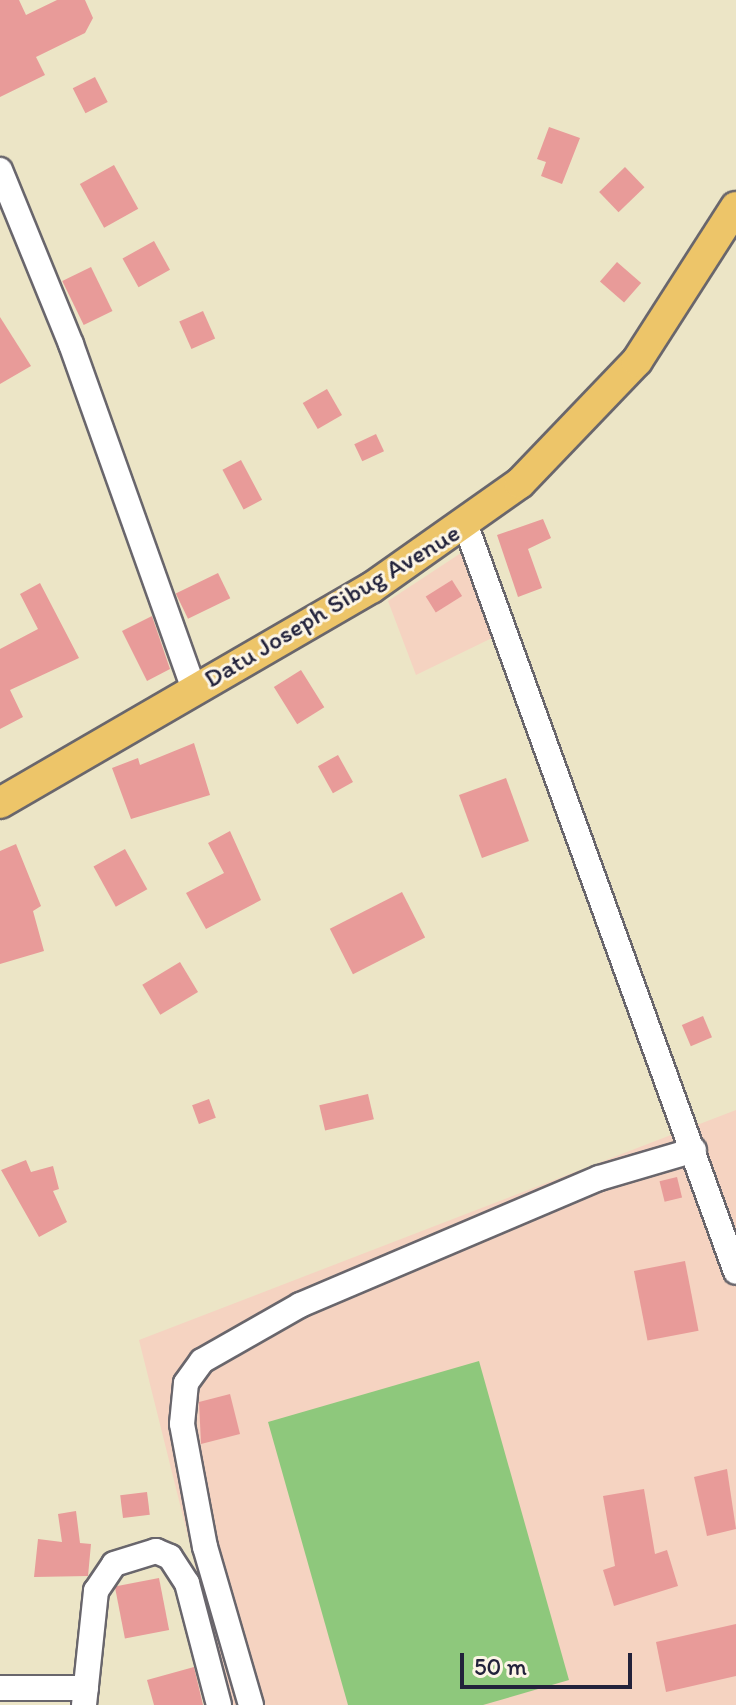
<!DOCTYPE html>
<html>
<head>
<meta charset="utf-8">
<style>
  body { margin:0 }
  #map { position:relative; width:736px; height:1705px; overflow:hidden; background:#ece5c6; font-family:Itim,sans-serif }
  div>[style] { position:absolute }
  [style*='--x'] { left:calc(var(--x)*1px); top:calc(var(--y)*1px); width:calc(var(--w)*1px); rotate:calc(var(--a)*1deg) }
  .built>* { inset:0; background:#f5d3c1 }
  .green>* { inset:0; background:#8ec87c }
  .building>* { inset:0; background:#e89b99; transform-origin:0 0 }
  .roads { filter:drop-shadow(2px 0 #69666c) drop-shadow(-2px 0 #69666c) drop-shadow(0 2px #69666c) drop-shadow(0 -2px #69666c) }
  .minor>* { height:24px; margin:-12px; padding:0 12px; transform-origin:12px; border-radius:12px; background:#fff }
  .major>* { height:30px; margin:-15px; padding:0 15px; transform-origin:15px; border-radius:15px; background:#edc569 }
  span { translate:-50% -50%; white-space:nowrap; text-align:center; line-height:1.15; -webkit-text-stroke:6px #fcf5e5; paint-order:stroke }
  .street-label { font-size:26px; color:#22223b }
  .scale { position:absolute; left:460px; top:1653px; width:172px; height:36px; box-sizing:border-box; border:4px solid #22223b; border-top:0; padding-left:10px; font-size:24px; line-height:28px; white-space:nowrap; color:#22223b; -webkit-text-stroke:6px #fcf5e5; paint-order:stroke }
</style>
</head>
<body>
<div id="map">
  <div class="built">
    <div style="clip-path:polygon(461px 553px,494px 637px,416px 675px,388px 601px)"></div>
    <div style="clip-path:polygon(736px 1110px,736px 1705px,230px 1705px,139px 1340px)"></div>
  </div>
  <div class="green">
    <div style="clip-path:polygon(479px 1361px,569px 1680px,483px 1705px,348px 1705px,268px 1422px)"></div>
  </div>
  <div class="building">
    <div style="clip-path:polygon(0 0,19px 0,26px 15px,57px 0,85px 0,93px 18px,85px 33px,36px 57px,45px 75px,0 97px)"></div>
    <div style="left:95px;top:77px;width:28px;height:25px;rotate:63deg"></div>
    <div style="clip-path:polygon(549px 127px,580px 138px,562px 184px,541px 176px,546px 162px,537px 159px)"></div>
    <div style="left:114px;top:165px;width:50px;height:39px;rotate:61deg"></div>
    <div style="left:625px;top:167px;width:28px;height:36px;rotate:46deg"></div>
    <div style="left:154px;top:241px;width:33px;height:36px;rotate:61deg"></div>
    <div style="left:617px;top:262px;width:32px;height:26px;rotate:41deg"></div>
    <div style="left:91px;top:267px;width:49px;height:32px;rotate:64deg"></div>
    <div style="left:203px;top:311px;width:30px;height:26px;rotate:66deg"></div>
    <div style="clip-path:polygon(0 317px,31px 366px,0 384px)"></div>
    <div style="left:327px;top:389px;width:30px;height:28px;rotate:60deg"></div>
    <div style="left:376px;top:434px;width:19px;height:24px;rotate:65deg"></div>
    <div style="left:241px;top:460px;width:45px;height:21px;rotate:62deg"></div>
    <div style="clip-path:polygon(543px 519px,551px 538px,528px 549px,542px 588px,518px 597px,497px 535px)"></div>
    <div style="left:218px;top:573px;width:28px;height:47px;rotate:64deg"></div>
    <div style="left:452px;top:580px;width:19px;height:31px;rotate:58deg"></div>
    <div style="clip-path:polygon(40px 583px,79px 658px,10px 690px,23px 717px,0 729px,0 649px,38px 629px,20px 594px)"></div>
    <div style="clip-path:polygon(152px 616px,170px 669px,147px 681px,122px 631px)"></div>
    <div style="left:301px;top:670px;width:44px;height:32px;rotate:58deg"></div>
    <div style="clip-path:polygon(194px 743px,210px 795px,131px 819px,112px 768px,138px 758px,140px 765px)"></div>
    <div style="left:338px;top:755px;width:31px;height:23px;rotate:61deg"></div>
    <div style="left:506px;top:778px;width:67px;height:50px;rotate:70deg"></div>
    <div style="clip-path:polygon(230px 831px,261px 900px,206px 929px,186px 893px,224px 873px,208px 843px)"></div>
    <div style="clip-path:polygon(16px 844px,41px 906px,33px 911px,44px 951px,0 964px,0 851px)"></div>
    <div style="left:125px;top:849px;width:46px;height:36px;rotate:61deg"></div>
    <div style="left:402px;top:892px;width:51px;height:81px;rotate:63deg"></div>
    <div style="left:180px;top:962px;width:35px;height:44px;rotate:59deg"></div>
    <div style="left:703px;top:1016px;width:23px;height:23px;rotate:67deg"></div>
    <div style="left:368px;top:1094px;width:26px;height:50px;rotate:77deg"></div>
    <div style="left:209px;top:1099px;width:20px;height:18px;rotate:70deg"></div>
    <div style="clip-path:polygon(26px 1160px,31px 1172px,53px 1166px,59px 1189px,53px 1191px,67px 1222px,39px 1237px,1px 1170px)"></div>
    <div style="left:677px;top:1177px;width:21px;height:18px;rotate:76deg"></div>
    <div style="left:685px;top:1261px;width:71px;height:52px;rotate:79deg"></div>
    <div style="clip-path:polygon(230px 1394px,240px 1434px,201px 1444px,199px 1402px)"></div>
    <div style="clip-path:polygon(727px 1469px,736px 1529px,707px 1536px,694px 1477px)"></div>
    <div style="clip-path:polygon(644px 1489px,655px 1554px,667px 1550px,678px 1586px,614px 1606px,603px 1570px,615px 1566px,603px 1496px)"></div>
    <div style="left:147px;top:1492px;width:23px;height:27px;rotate:83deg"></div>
    <div style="clip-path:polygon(76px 1511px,80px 1543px,91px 1544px,88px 1576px,34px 1577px,38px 1539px,62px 1542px,58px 1514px)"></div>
    <div style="left:159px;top:1578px;width:53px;height:45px;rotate:79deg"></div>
    <div style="clip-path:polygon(736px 1624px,736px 1676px,666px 1692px,656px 1642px)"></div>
    <div style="clip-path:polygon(194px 1667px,203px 1705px,154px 1705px,147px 1680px)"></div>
  </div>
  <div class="roads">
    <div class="minor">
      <div style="--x:0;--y:170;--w:188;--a:67.8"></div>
      <div style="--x:71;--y:344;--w:366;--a:70.4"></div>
      <div style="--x:466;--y:526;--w:793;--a:70.1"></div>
      <div style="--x:0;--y:1688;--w:86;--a:0"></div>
      <div style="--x:84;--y:1705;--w:115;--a:-84"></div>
      <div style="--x:96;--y:1591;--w:32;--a:-56"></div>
      <div style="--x:114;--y:1564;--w:44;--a:-17.2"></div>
      <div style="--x:156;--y:1551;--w:15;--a:23"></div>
      <div style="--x:170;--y:1557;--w:31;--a:57"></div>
      <div style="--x:187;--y:1583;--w:126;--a:75.3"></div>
      <div style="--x:251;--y:1705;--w:165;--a:-106.2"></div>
      <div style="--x:205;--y:1547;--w:125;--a:-100.6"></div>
      <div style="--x:182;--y:1424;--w:41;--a:-84.4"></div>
      <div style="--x:186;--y:1383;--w:27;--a:-54"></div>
      <div style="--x:202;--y:1361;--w:113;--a:-29.7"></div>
      <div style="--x:300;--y:1305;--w:325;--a:-23"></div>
      <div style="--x:599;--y:1178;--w:99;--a:-16.4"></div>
    </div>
    <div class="major">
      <div style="--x:0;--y:803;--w:429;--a:-30.1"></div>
      <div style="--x:371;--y:588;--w:182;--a:-35.2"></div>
      <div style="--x:520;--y:483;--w:169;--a:-46.2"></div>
      <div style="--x:637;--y:361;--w:183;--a:-57.3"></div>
    </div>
  </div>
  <div class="street-label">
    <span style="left:332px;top:606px;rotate:-31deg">Datu Joseph Sibug Avenue</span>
  </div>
  <div class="scale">50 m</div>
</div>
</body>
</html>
